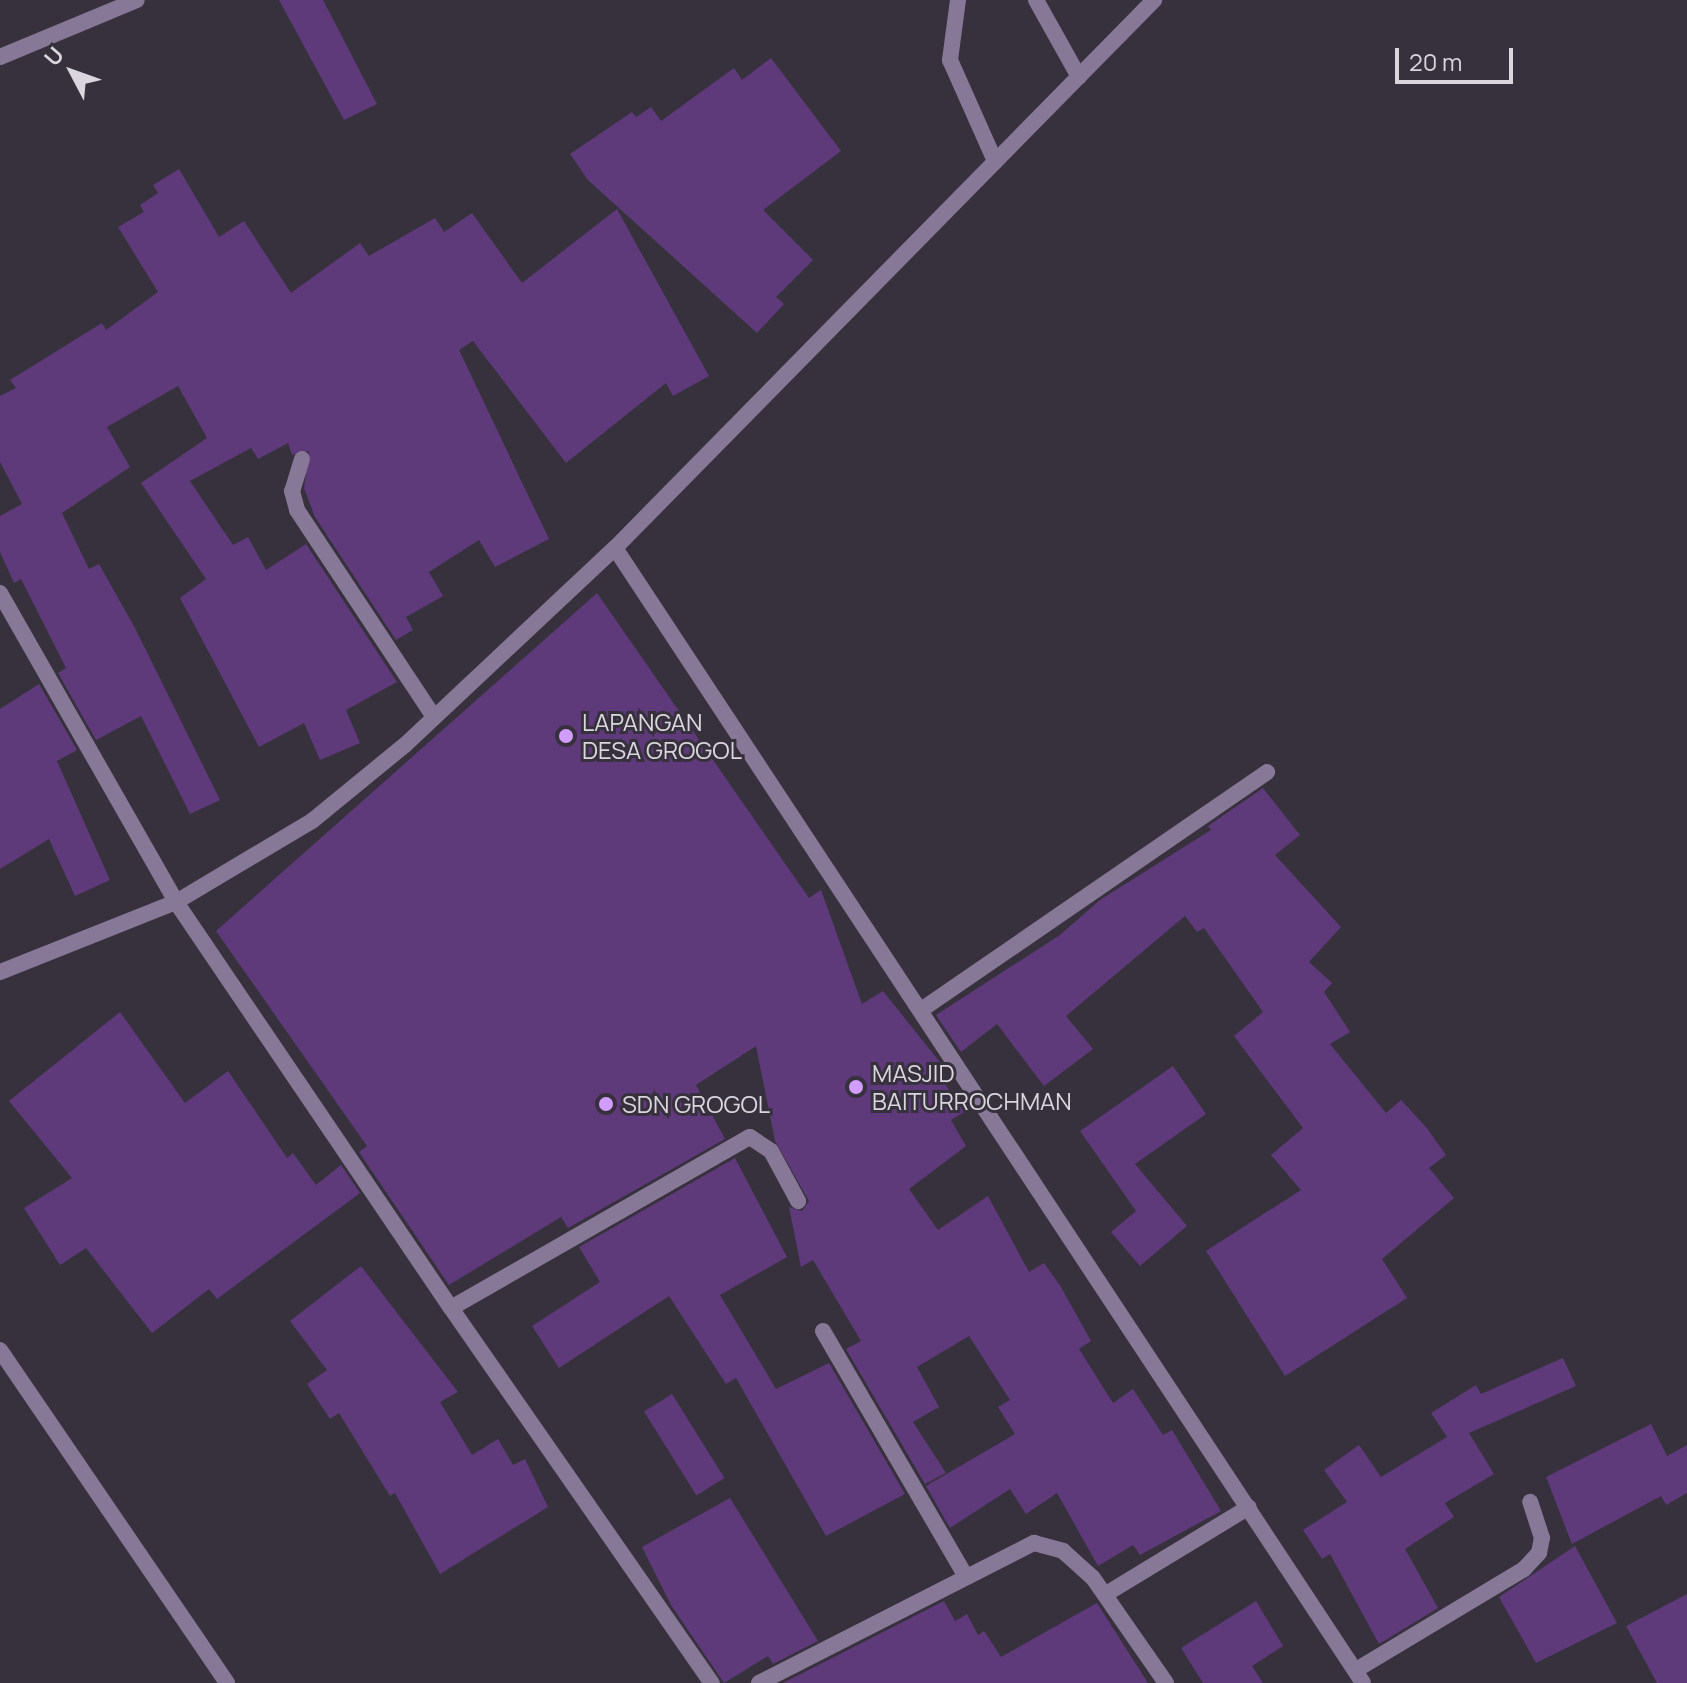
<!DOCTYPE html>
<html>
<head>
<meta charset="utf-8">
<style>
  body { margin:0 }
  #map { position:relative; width:1687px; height:1683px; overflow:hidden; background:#36313c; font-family:Manrope,sans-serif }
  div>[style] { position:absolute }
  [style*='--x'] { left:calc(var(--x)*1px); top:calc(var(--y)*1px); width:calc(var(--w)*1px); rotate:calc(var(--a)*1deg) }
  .building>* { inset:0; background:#5e3a7b; transform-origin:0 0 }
  .minor>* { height:16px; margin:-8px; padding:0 8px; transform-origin:8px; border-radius:8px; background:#887897 }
  .dots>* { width:22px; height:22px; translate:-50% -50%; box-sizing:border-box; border:4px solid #36313c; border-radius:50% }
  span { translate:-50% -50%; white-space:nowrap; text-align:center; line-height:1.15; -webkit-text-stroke:6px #36313c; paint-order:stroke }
  .poi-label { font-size:24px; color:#dad6dd }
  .left { translate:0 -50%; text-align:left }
  .north { position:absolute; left:32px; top:32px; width:80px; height:80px; -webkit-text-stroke:6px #36313c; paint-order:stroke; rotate:311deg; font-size:22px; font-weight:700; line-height:32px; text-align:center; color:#dad6dd }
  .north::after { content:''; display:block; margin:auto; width:28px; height:36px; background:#dad6dd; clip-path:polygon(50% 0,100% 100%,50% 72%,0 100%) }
  .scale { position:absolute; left:1395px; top:48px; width:118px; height:36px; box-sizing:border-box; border:4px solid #dad6dd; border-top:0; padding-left:10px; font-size:24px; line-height:28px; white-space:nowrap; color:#dad6dd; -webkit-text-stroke:6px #36313c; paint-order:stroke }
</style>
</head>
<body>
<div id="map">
  <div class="building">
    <div style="clip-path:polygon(279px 0,323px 0,377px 104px,344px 120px)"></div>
    <div style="clip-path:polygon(771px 58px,841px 151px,763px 210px,813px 260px,776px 297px,784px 304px,757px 333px,588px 180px,570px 154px,632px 112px,636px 117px,651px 107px,661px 121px,734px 68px,742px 80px)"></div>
    <div style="clip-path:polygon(179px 169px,219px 237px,244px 221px,291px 293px,360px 243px,369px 256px,435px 218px,444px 232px,472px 213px,522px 283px,617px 209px,709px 376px,673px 396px,666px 383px,566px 463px,473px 341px,459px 350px,549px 539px,495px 567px,479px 540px,429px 572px,443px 596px,406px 617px,413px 630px,396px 640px,315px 517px,304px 488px,309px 451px,292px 455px,288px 443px,258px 459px,251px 448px,190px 481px,233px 545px,248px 537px,266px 570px,306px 544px,397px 682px,346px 710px,360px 743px,320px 760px,304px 723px,259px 747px,180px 598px,206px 579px,141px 483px,207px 438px,178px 386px,107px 427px,130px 467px,62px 513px,89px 569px,99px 564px,135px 628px,220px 800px,190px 814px,141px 716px,96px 740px,58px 673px,66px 668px,21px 579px,14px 583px,0 552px,0 516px,22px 504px,0 462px,0 396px,16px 388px,10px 380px,102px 323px,106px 330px,158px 292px,118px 227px,144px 212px,140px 205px,158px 193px,153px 185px)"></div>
    <div style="clip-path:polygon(597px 593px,809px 898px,821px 890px,862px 1004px,883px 991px,943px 1066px,936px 1071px,964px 1112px,951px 1120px,966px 1146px,909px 1189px,938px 1230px,988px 1196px,1029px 1272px,1044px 1263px,1061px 1287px,1091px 1341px,1079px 1349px,1113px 1403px,1133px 1389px,1163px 1435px,1172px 1430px,1221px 1511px,1140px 1555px,1133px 1545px,1098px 1566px,1057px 1493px,1026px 1514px,1010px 1489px,950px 1528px,926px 1486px,1015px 1434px,998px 1407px,1010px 1400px,969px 1336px,917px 1367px,939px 1407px,913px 1422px,946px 1473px,925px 1484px,846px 1349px,861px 1341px,813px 1260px,801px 1267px,789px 1207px,802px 1211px,809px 1201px,775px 1141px,756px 1046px,696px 1085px,725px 1139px,568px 1228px,561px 1217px,449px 1285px,359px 1152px,367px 1146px,216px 931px)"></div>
    <div style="clip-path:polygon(39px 684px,77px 750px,57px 761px,110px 880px,75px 896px,49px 839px,0 869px,0 709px)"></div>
    <div style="clip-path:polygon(1263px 788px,1300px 835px,1275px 855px,1341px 927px,1309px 962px,1332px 983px,1324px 992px,1350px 1032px,1330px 1044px,1386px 1113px,1401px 1100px,1426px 1127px,1446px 1155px,1429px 1168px,1454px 1198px,1382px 1259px,1407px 1298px,1285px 1376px,1206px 1251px,1301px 1190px,1271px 1155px,1303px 1128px,1234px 1036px,1263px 1012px,1204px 928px,1197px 932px,1185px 916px,1066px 1016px,1093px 1049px,1044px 1086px,997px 1024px,961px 1052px,936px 1015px,1060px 935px,1100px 900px,1211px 830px,1208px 826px)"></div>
    <div style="clip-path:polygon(120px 1012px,185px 1103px,228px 1071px,287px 1158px,293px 1153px,316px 1185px,341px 1165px,360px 1193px,217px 1299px,209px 1289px,152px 1333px,86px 1248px,60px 1265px,24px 1208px,72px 1178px,9px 1101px)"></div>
    <div style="clip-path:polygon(1173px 1066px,1206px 1114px,1135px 1164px,1187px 1226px,1140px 1266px,1111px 1232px,1136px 1211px,1080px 1131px)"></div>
    <div style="clip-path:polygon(735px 1158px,787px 1257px,720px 1295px,776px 1389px,829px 1363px,905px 1494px,826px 1536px,736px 1378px,726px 1384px,669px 1296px,559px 1368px,532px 1326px,600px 1282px,579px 1247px)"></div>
    <div style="clip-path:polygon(361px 1266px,458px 1392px,440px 1402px,472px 1455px,498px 1439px,513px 1465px,525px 1459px,548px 1507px,440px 1574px,395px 1493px,390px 1496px,339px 1413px,330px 1419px,307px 1384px,327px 1370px,290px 1321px)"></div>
    <div style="clip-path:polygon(1563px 1358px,1576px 1386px,1469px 1433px,1494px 1474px,1445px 1503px,1454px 1517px,1405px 1549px,1438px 1608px,1379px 1644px,1330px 1554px,1322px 1559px,1303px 1530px,1347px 1502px,1324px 1470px,1359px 1445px,1381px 1477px,1447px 1437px,1431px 1413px,1476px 1385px,1481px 1394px)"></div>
    <div style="left:672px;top:1394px;width:99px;height:33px;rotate:58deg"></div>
    <div style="clip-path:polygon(1651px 1424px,1667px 1456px,1687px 1445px,1687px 1493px,1666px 1505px,1661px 1496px,1572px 1544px,1546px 1477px)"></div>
    <div style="clip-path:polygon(730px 1498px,818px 1641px,773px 1664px,768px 1656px,724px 1683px,671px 1605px,642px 1547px)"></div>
    <div style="clip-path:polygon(1575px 1546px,1617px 1623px,1536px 1663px,1499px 1597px)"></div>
    <div style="clip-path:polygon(1687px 1594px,1687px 1683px,1657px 1683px,1626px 1626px)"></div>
    <div style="clip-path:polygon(944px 1601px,955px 1621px,967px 1614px,978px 1635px,984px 1631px,1001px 1657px,1097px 1603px,1148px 1683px,783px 1683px)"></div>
    <div style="clip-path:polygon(1256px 1601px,1283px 1646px,1252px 1666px,1263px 1683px,1203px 1683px,1181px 1648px)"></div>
  </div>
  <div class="minor">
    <div style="--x:958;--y:0;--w:61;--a:97.6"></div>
    <div style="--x:950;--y:60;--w:111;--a:66"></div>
    <div style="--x:1036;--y:0;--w:88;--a:60.8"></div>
    <div style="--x:0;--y:57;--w:148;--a:-22.6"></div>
    <div style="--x:302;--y:459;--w:34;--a:107"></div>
    <div style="--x:292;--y:491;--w:20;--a:75"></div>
    <div style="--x:297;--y:510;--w:248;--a:56.5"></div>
    <div style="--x:615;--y:548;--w:1359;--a:56.61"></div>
    <div style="--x:0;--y:593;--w:356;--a:60.3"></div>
    <div style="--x:176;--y:902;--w:490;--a:55.9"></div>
    <div style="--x:451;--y:1308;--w:344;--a:-29.8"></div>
    <div style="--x:750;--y:1137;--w:25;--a:34"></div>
    <div style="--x:771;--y:1151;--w:57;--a:61.6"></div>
    <div style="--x:0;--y:972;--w:189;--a:-21.7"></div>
    <div style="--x:176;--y:902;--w:158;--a:-30.8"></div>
    <div style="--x:312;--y:821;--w:120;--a:-39.3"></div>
    <div style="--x:405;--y:745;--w:288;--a:-43.2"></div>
    <div style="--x:615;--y:548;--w:769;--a:-45.47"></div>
    <div style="--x:921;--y:1010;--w:420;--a:-34.5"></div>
    <div style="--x:451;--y:1308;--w:457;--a:55.2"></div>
    <div style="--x:823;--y:1331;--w:282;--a:59.8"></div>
    <div style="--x:0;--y:1350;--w:403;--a:55.7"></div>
    <div style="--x:1106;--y:1594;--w:167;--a:-31.3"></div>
    <div style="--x:1356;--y:1670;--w:196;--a:-31"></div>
    <div style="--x:1524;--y:1569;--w:22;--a:-47"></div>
    <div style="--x:1539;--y:1553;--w:15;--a:-79"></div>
    <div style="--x:1542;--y:1538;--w:38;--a:-108"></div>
    <div style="--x:759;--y:1683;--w:309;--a:-27"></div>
    <div style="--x:1034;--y:1543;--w:30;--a:15"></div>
    <div style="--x:1063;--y:1551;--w:40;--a:42"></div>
    <div style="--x:1093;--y:1578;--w:128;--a:55.2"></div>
  </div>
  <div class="dots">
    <div style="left:566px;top:736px;background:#d19dfe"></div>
    <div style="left:856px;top:1087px;background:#d19dfe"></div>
    <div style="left:606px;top:1104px;background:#d19dfe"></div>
  </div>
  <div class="poi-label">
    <span class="left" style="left:582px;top:736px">LAPANGAN<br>DESA GROGOL</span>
    <span class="left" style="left:872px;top:1087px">MASJID<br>BAITURROCHMAN</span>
    <span class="left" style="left:622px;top:1104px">SDN GROGOL</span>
  </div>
  <div class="north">U</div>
  <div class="scale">20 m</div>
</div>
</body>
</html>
